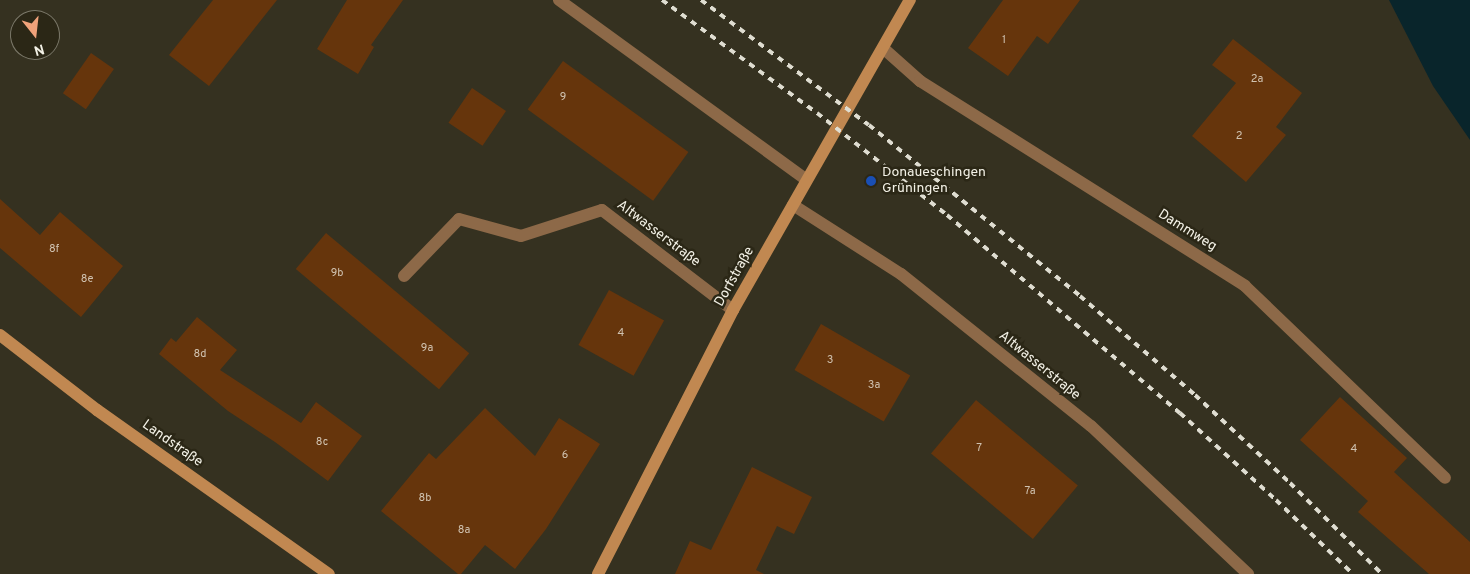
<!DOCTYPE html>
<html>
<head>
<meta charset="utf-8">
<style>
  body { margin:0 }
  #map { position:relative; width:1470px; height:574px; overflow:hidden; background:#353120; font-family:Overpass,sans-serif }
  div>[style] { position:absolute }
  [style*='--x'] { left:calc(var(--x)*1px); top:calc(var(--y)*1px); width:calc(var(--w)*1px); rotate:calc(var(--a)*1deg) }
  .water>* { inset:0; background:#09252b }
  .building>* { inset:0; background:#66350c; transform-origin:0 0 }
  .lane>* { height:12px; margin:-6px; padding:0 6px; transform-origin:6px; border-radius:6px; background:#8d6948 }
  .street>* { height:12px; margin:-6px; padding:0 6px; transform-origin:6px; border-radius:6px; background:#8d6948 }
  .secondary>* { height:12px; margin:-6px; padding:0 6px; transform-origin:6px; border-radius:6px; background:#c18851 }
  .rail>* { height:4px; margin-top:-2px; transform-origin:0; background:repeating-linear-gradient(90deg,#dfddd1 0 6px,transparent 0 12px) }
  .dots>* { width:14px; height:14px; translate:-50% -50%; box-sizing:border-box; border:2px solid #2b2716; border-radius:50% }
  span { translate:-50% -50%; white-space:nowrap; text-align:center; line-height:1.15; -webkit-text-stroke:5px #2b2716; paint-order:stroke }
  .number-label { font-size:11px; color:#d0c2b0 }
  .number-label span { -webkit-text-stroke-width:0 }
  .poi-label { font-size:14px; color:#f3f1e6 }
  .left { translate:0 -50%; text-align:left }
  .street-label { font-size:14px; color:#f3f1e6 }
  .north { position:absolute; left:10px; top:10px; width:50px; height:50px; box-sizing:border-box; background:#2b2716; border:1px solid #7b7869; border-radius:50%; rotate:164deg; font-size:14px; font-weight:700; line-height:20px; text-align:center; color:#f3f1e6 }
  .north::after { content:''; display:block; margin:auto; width:18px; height:22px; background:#f0a27a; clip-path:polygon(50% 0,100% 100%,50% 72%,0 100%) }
</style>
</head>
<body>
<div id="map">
  <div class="water">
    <div style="clip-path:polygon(1389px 0,1470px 0,1470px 140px,1433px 86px)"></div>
  </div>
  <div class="building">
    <div style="clip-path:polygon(213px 0,277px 0,209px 86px,169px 55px)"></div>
    <div style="clip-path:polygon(347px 0,403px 0,371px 45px,374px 47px,358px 74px,317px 49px)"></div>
    <div style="clip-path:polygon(1003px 0,1080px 0,1048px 44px,1037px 36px,1008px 76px,968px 48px)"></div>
    <div style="clip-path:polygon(1233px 39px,1302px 93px,1276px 127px,1286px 135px,1246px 182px,1192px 136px,1236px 83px,1212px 65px)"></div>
    <div style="left:91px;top:53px;width:28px;height:49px;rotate:35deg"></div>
    <div style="left:563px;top:61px;width:155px;height:60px;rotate:36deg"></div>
    <div style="left:472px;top:88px;width:41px;height:42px;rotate:34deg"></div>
    <div style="clip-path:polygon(0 199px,40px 235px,60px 212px,123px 266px,81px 317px,0 248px)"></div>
    <div style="left:326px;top:233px;width:187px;height:47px;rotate:40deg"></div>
    <div style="left:609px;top:290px;width:63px;height:63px;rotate:29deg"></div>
    <div style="clip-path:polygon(197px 317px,237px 350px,220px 370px,301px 423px,316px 402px,362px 436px,328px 481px,275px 442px,228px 411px,159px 354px,171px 338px,176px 342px)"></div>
    <div style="left:821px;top:324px;width:103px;height:53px;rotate:30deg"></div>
    <div style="clip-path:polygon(1340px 397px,1407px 458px,1394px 472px,1470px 542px,1470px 574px,1429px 574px,1358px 512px,1368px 501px,1300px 440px)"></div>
    <div style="left:976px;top:400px;width:133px;height:70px;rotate:40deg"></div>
    <div style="clip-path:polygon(485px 408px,535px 456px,559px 418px,600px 444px,546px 529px,515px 569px,485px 545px,461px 574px,458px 574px,381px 511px,429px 453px,436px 459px)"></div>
    <div style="clip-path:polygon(752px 467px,812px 497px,794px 534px,777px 526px,756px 570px,764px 574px,675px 574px,690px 541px,711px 550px)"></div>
  </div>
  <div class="lane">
    <div style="--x:404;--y:276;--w:79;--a:-46"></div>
    <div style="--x:459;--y:219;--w:64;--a:15.3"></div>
    <div style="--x:521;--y:236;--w:85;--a:-17.8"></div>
    <div style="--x:602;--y:210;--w:165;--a:37.4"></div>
  </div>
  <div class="street">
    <div style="--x:559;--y:0;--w:306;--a:36"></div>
    <div style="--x:883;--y:48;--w:50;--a:41.7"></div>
    <div style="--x:920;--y:81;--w:384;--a:32.2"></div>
    <div style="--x:1245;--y:286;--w:277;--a:43.8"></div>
    <div style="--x:793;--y:205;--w:128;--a:32.6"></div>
    <div style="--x:901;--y:274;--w:243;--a:38.7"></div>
    <div style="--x:1091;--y:426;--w:216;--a:43.3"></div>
  </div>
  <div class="secondary">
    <div style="--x:0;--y:335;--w:123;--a:37.7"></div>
    <div style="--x:97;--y:410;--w:284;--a:35.3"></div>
    <div style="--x:598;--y:574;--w:297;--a:-62.9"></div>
    <div style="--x:733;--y:310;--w:357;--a:-60.3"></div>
  </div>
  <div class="rail">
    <div style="--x:662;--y:0;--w:192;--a:36.1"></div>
    <div style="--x:817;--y:113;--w:165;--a:38.1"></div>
    <div style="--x:947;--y:215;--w:306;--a:40.4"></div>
    <div style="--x:1180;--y:413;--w:130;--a:42.2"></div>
    <div style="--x:1276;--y:500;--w:107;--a:43.9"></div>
    <div style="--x:701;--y:0;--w:209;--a:36.7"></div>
    <div style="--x:869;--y:125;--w:272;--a:39"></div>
    <div style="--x:1080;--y:296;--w:152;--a:40.7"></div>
    <div style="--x:1195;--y:395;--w:129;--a:42.8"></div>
    <div style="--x:1290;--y:483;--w:129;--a:44.7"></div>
  </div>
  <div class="dots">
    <div style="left:871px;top:181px;background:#1a4fb4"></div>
  </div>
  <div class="number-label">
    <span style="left:1004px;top:40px">1</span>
    <span style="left:1257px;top:79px">2a</span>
    <span style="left:563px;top:97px">9</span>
    <span style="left:1239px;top:136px">2</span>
    <span style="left:54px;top:249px">8f</span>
    <span style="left:337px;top:273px">9b</span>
    <span style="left:87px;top:279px">8e</span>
    <span style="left:621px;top:333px">4</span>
    <span style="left:427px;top:348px">9a</span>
    <span style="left:200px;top:354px">8d</span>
    <span style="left:830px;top:360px">3</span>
    <span style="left:874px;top:385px">3a</span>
    <span style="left:322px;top:442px">8c</span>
    <span style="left:979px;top:448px">7</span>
    <span style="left:1354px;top:449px">4</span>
    <span style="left:565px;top:455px">6</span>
    <span style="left:1030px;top:491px">7a</span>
    <span style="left:425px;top:498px">8b</span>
    <span style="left:464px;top:530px">8a</span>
  </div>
  <div class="poi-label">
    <span class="left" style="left:882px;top:181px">Donaueschingen<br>Grüningen</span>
  </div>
  <div class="street-label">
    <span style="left:1187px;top:231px;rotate:32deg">Dammweg</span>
    <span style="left:658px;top:234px;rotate:37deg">Altwasserstraße</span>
    <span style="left:735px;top:277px;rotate:-61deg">Dorfstraße</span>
    <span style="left:1039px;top:366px;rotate:39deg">Altwasserstraße</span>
    <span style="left:172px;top:444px;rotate:35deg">Landstraße</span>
  </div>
  <div class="north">N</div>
</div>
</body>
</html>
